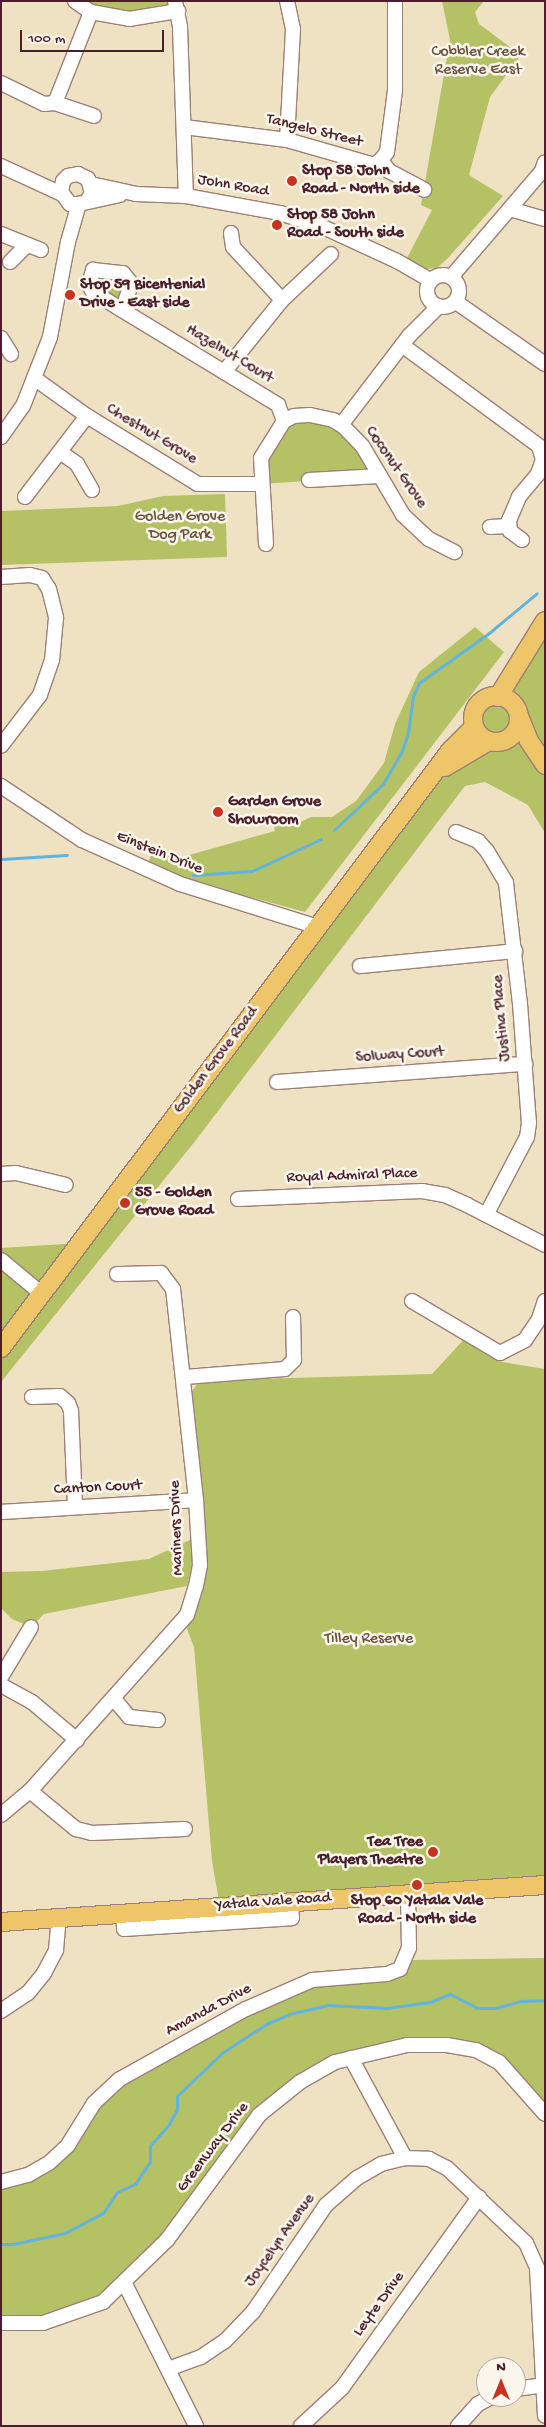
<!DOCTYPE html>
<html>
<head>
<meta charset="utf-8">
<style>
  body { margin:0 }
  #map { position:relative; width:546px; height:2427px; overflow:hidden; background:#efe2c3; font-family:"Gochi Hand",sans-serif }
  div>[style] { position:absolute }
  [style*='--x'] { left:calc(var(--x)*1px); top:calc(var(--y)*1px); width:calc(var(--w)*1px); rotate:calc(var(--a)*1deg) }
  .green>* { inset:0; background:#b4c265 }
  .stream>* { height:3px; margin:-1.5px; padding:0 1.5px; transform-origin:1.5px; border-radius:1.5px; background:#62b3dd }
  .roads { filter:drop-shadow(1px 0 #9c8077) drop-shadow(-1px 0 #9c8077) drop-shadow(0 1px #9c8077) drop-shadow(0 -1px #9c8077) }
  .minor>* { height:14px; margin:-7px; padding:0 7px; transform-origin:7px; border-radius:7px; background:#fff }
  .minor>.ring { margin:-7px; padding:0; box-sizing:content-box; background:none; border:14px solid #fff; border-radius:50% }
  .major>* { height:18px; margin:-9px; padding:0 9px; transform-origin:9px; border-radius:9px; background:#eec569 }
  .major>.ring { margin:-9px; padding:0; box-sizing:content-box; background:none; border:18px solid #eec569; border-radius:50% }
  .dots>* { width:14px; height:14px; translate:-50% -50%; box-sizing:border-box; border:2px solid #fbf7ec; border-radius:50% }
  span { translate:-50% -50%; white-space:nowrap; text-align:center; line-height:1.15; -webkit-text-stroke:5px #fbf7ec; paint-order:stroke }
  .park-label { font-size:16px; color:#6a503c }
  .street-label { font-size:16px; color:#4a1f2b }
  .poi-label { font-size:16px; color:#4a1f2b; font-weight:700 }
  .left { translate:0 -50%; text-align:left }
  .right { translate:-100% -50%; text-align:right }
  .frame { position:absolute; inset:0; border:2px solid #4a1f2b; pointer-events:none }
  .north { position:absolute; left:476px; top:2357px; width:50px; height:50px; box-sizing:border-box; background:#fbf7ec; border:1px solid #b4a19f; border-radius:50%; rotate:0deg; font-size:14px; font-weight:700; line-height:20px; text-align:center; color:#4a1f2b }
  .north::after { content:''; display:block; margin:auto; width:18px; height:22px; background:#c8321e; clip-path:polygon(50% 0,100% 100%,50% 72%,0 100%) }
  .scale { position:absolute; left:20px; top:30px; width:144px; height:22px; box-sizing:border-box; border:2px solid #4a1f2b; border-top:0; padding-left:6px; font-size:15px; line-height:18px; white-space:nowrap; color:#4a1f2b; -webkit-text-stroke:4px #fbf7ec; paint-order:stroke }
</style>
</head>
<body>
<div id="map">
  <div class="green">
    <div style="clip-path:polygon(75px 1px,174px 1px,178px 11px,139px 18px)"></div>
    <div style="clip-path:polygon(442px 1px,484px 1px,475px 12px,479px 24px,521px 55px,490px 97px,469px 175px,503px 196px,448px 258px,437px 268px,425px 269px,406px 260px,432px 210px,421px 205px,450px 40px)"></div>
    <div style="clip-path:polygon(93px 270px,130px 282px,123px 302px,93px 292px)"></div>
    <div style="clip-path:polygon(333px 420px,380px 476px,262px 484px,261px 458px,284px 421px)"></div>
    <div style="clip-path:polygon(225px 494px,227px 557px,1px 565px,1px 511px,118px 506px,163px 496px)"></div>
    <div style="clip-path:polygon(545px 621px,545px 833px,528px 805px,485px 782px,465px 786px,196px 1140px,1px 1382px,1px 1248px,80px 1243px,503px 686px)"></div>
    <div style="clip-path:polygon(475px 627px,504px 652px,305px 912px,195px 882px,148px 863px,155px 845px,182px 857px,275px 831px,272px 819px,288px 815px,292px 826px,311px 817px,332px 817px,356px 801px,384px 763px,395px 724px,419px 672px)"></div>
    <div style="clip-path:polygon(467px 1336px,500px 1353px,502px 1362px,545px 1369px,545px 1885px,220px 1907px,212px 1861px,194px 1647px,187px 1629px,207px 1567px,192px 1391px,198px 1383px,220px 1380px,432px 1374px)"></div>
    <div style="clip-path:polygon(192px 1539px,192px 1565px,187px 1586px,44px 1614px,31px 1627px,12px 1619px,1px 1608px,1px 1572px,42px 1571px,149px 1559px)"></div>
    <div style="clip-path:polygon(545px 1958px,545px 2114px,499px 2062px,447px 2045px,351px 2058px,272px 2102px,167px 2240px,124px 2282px,75px 2313px,1px 2323px,1px 2182px,49px 2163px,105px 2092px,312px 1980px,387px 1974px,413px 1960px)"></div>
  </div>
  <div class="stream">
    <div style="--x:334;--y:830;--w:67;--a:-43.2"></div>
    <div style="--x:383;--y:784;--w:38;--a:-60"></div>
    <div style="--x:402;--y:751;--w:20;--a:-72"></div>
    <div style="--x:408;--y:732;--w:36;--a:-82"></div>
    <div style="--x:413;--y:696;--w:14;--a:-65"></div>
    <div style="--x:419;--y:683;--w:86;--a:-35.5"></div>
    <div style="--x:489;--y:633;--w:62;--a:-39.8"></div>
    <div style="--x:1;--y:859;--w:66;--a:-3.5"></div>
    <div style="--x:193;--y:875;--w:59;--a:-3.9"></div>
    <div style="--x:252;--y:871;--w:76;--a:-24.9"></div>
    <div style="--x:1;--y:2244;--w:12;--a:0"></div>
    <div style="--x:13;--y:2244;--w:53;--a:-11.9"></div>
    <div style="--x:65;--y:2233;--w:43;--a:-27.8"></div>
    <div style="--x:103;--y:2213;--w:25;--a:-56"></div>
    <div style="--x:117;--y:2192;--w:20;--a:-24"></div>
    <div style="--x:135;--y:2184;--w:27;--a:-56"></div>
    <div style="--x:150;--y:2162;--w:16;--a:-90"></div>
    <div style="--x:150;--y:2146;--w:29;--a:-49"></div>
    <div style="--x:169;--y:2124;--w:17;--a:-62"></div>
    <div style="--x:177;--y:2109;--w:13;--a:-90"></div>
    <div style="--x:177;--y:2096;--w:64;--a:-43.7"></div>
    <div style="--x:223;--y:2052;--w:54;--a:-32.8"></div>
    <div style="--x:268;--y:2023;--w:23;--a:-23"></div>
    <div style="--x:289;--y:2014;--w:40;--a:-13"></div>
    <div style="--x:328;--y:2005;--w:59;--a:2.9"></div>
    <div style="--x:387;--y:2008;--w:43;--a:-7.9"></div>
    <div style="--x:430;--y:2002;--w:22;--a:-22"></div>
    <div style="--x:450;--y:1994;--w:31;--a:27"></div>
    <div style="--x:478;--y:2008;--w:18;--a:0"></div>
    <div style="--x:496;--y:2008;--w:25;--a:-16"></div>
    <div style="--x:520;--y:2001;--w:25;--a:-2"></div>
  </div>
  <div class="roads">
    <div class="minor">
      <div style="--x:75;--y:1;--w:19;--a:35"></div>
      <div style="--x:91;--y:12;--w:39;--a:10"></div>
      <div style="--x:129;--y:19;--w:50;--a:-9.3"></div>
      <div style="--x:175;--y:1;--w:26;--a:79"></div>
      <div style="--x:180;--y:27;--w:169;--a:88"></div>
      <div style="--x:1;--y:83;--w:48;--a:26"></div>
      <div style="--x:44;--y:104;--w:11;--a:-5"></div>
      <div style="--x:55;--y:103;--w:98;--a:-68.4"></div>
      <div style="--x:55;--y:103;--w:41;--a:18.4"></div>
      <div style="--x:184;--y:127;--w:104;--a:7.2"></div>
      <div style="--x:287;--y:140;--w:91;--a:16"></div>
      <div style="--x:374;--y:165;--w:9;--a:-36"></div>
      <div style="--x:381;--y:160;--w:14;--a:54"></div>
      <div style="--x:389;--y:171;--w:40;--a:28"></div>
      <div style="--x:287;--y:140;--w:111;--a:-86.9"></div>
      <div style="--x:293;--y:29;--w:29;--a:-102"></div>
      <div style="--x:381;--y:160;--w:10;--a:-53"></div>
      <div style="--x:387;--y:152;--w:63;--a:-82.6"></div>
      <div style="--x:395;--y:90;--w:89;--a:-90"></div>
      <div style="--x:1;--y:166;--w:67;--a:24.7"></div>
      <div style="--x:91;--y:184;--w:46;--a:12.5"></div>
      <div style="--x:136;--y:194;--w:50;--a:2.3"></div>
      <div style="--x:186;--y:196;--w:96;--a:10.3"></div>
      <div style="--x:280;--y:213;--w:45;--a:18"></div>
      <div style="--x:323;--y:227;--w:81;--a:24.7"></div>
      <div style="--x:397;--y:261;--w:38;--a:30"></div>
      <div style="--x:87;--y:201;--w:9;--a:-58"></div>
      <div style="--x:92;--y:193;--w:15;--a:-106"></div>
      <div style="--x:88;--y:179;--w:11;--a:-153"></div>
      <div style="--x:78;--y:174;--w:10;--a:169"></div>
      <div style="--x:68;--y:176;--w:7;--a:135"></div>
      <div style="--x:63;--y:181;--w:11;--a:100"></div>
      <div style="--x:61;--y:192;--w:15;--a:53"></div>
      <div style="--x:70;--y:204;--w:9;--a:0"></div>
      <div style="--x:79;--y:204;--w:42;--a:-12.4"></div>
      <div style="--x:510;--y:209;--w:36;--a:16"></div>
      <div style="--x:231;--y:233;--w:14;--a:82"></div>
      <div style="--x:233;--y:247;--w:72;--a:47.2"></div>
      <div style="--x:1;--y:234;--w:43;--a:21.8"></div>
      <div style="--x:10;--y:262;--w:24;--a:-45"></div>
      <div class="ring" style="left:427px;top:275px;width:18px;height:18px"></div>
      <div style="--x:452;--y:276;--w:138;--a:-49.4"></div>
      <div style="--x:542;--y:171;--w:9;--a:-72"></div>
      <div style="--x:456;--y:302;--w:108;--a:34.9"></div>
      <div style="--x:122;--y:310;--w:34;--a:-148"></div>
      <div style="--x:93;--y:292;--w:8;--a:-120"></div>
      <div style="--x:89;--y:285;--w:16;--a:-75"></div>
      <div style="--x:93;--y:270;--w:30;--a:6"></div>
      <div style="--x:123;--y:273;--w:11;--a:52"></div>
      <div style="--x:130;--y:282;--w:6;--a:90"></div>
      <div style="--x:130;--y:288;--w:23;--a:110"></div>
      <div style="--x:122;--y:310;--w:183;--a:31.3"></div>
      <div style="--x:278;--y:405;--w:17;--a:69"></div>
      <div style="--x:1;--y:338;--w:19;--a:58"></div>
      <div style="--x:402;--y:345;--w:170;--a:36.4"></div>
      <div style="--x:539;--y:446;--w:15;--a:74"></div>
      <div style="--x:543;--y:460;--w:15;--a:110"></div>
      <div style="--x:538;--y:474;--w:30;--a:130"></div>
      <div style="--x:519;--y:497;--w:25;--a:113"></div>
      <div style="--x:509;--y:520;--w:11;--a:85"></div>
      <div style="--x:510;--y:531;--w:15;--a:37"></div>
      <div style="--x:224;--y:372;--w:92;--a:-51.1"></div>
      <div style="--x:282;--y:300;--w:67;--a:-43.2"></div>
      <div style="--x:34;--y:378;--w:65;--a:35.6"></div>
      <div style="--x:87;--y:416;--w:130;--a:31.5"></div>
      <div style="--x:198;--y:484;--w:64;--a:0"></div>
      <div style="--x:341;--y:425;--w:112;--a:-52.6"></div>
      <div style="--x:409;--y:336;--w:42;--a:-45"></div>
      <div style="--x:1;--y:437;--w:38;--a:-55"></div>
      <div style="--x:23;--y:406;--w:74;--a:-68.6"></div>
      <div style="--x:50;--y:337;--w:97;--a:-79.3"></div>
      <div style="--x:68;--y:242;--w:40;--a:-74"></div>
      <div style="--x:60;--y:452;--w:21;--a:35"></div>
      <div style="--x:77;--y:464;--w:30;--a:60"></div>
      <div style="--x:309;--y:480;--w:71;--a:-3.2"></div>
      <div style="--x:25;--y:497;--w:102;--a:-52.6"></div>
      <div style="--x:490;--y:527;--w:18;--a:-3"></div>
      <div style="--x:266;--y:544;--w:86;--a:-93.3"></div>
      <div style="--x:261;--y:458;--w:44;--a:-58.1"></div>
      <div style="--x:284;--y:421;--w:11;--a:-27"></div>
      <div style="--x:294;--y:416;--w:16;--a:-4"></div>
      <div style="--x:310;--y:415;--w:24;--a:12"></div>
      <div style="--x:333;--y:420;--w:12;--a:31"></div>
      <div style="--x:343;--y:426;--w:29;--a:46"></div>
      <div style="--x:363;--y:447;--w:79;--a:59.5"></div>
      <div style="--x:403;--y:515;--w:35;--a:43"></div>
      <div style="--x:429;--y:539;--w:29;--a:27"></div>
      <div style="--x:1;--y:577;--w:29;--a:-4"></div>
      <div style="--x:30;--y:575;--w:12;--a:14"></div>
      <div style="--x:42;--y:578;--w:13;--a:58"></div>
      <div style="--x:49;--y:589;--w:30;--a:76"></div>
      <div style="--x:56;--y:618;--w:42;--a:95.4"></div>
      <div style="--x:52;--y:660;--w:37;--a:109"></div>
      <div style="--x:40;--y:695;--w:64;--a:127.4"></div>
      <div style="--x:1;--y:786;--w:97;--a:33.7"></div>
      <div style="--x:82;--y:840;--w:107;--a:24.2"></div>
      <div style="--x:180;--y:884;--w:145;--a:17.3"></div>
      <div style="--x:456;--y:832;--w:24;--a:22"></div>
      <div style="--x:478;--y:841;--w:13;--a:48"></div>
      <div style="--x:487;--y:851;--w:37;--a:59"></div>
      <div style="--x:506;--y:883;--w:122;--a:83.4"></div>
      <div style="--x:520;--y:1004;--w:119;--a:85.7"></div>
      <div style="--x:529;--y:1123;--w:14;--a:98"></div>
      <div style="--x:527;--y:1137;--w:88;--a:117.7"></div>
      <div style="--x:360;--y:966;--w:156;--a:-5.5"></div>
      <div style="--x:277;--y:1082;--w:249;--a:-4.2"></div>
      <div style="--x:1;--y:1174;--w:15;--a:-4"></div>
      <div style="--x:16;--y:1173;--w:51;--a:13.5"></div>
      <div style="--x:238;--y:1199;--w:184;--a:-2.5"></div>
      <div style="--x:422;--y:1191;--w:23;--a:10"></div>
      <div style="--x:445;--y:1195;--w:24;--a:24"></div>
      <div style="--x:467;--y:1205;--w:88;--a:27.1"></div>
      <div style="--x:1;--y:1260;--w:53;--a:39.7"></div>
      <div style="--x:412;--y:1301;--w:102;--a:30.6"></div>
      <div style="--x:500;--y:1353;--w:28;--a:-27"></div>
      <div style="--x:525;--y:1340;--w:25;--a:-56"></div>
      <div style="--x:539;--y:1319;--w:19;--a:-72"></div>
      <div style="--x:185;--y:1377;--w:100;--a:-4.6"></div>
      <div style="--x:285;--y:1369;--w:13;--a:-45"></div>
      <div style="--x:294;--y:1360;--w:43;--a:-91.3"></div>
      <div style="--x:32;--y:1397;--w:28;--a:-2"></div>
      <div style="--x:60;--y:1396;--w:11;--a:41"></div>
      <div style="--x:68;--y:1403;--w:9;--a:69"></div>
      <div style="--x:71;--y:1411;--w:96;--a:87.6"></div>
      <div style="--x:1;--y:1512;--w:195;--a:-3.5"></div>
      <div style="--x:1;--y:1677;--w:58;--a:-59"></div>
      <div style="--x:1;--y:1685;--w:35;--a:29"></div>
      <div style="--x:32;--y:1702;--w:59;--a:40.2"></div>
      <div style="--x:114;--y:1699;--w:23;--a:50"></div>
      <div style="--x:129;--y:1717;--w:29;--a:6"></div>
      <div style="--x:30;--y:1791;--w:60;--a:39.6"></div>
      <div style="--x:76;--y:1829;--w:16;--a:14"></div>
      <div style="--x:92;--y:1833;--w:93;--a:-2.5"></div>
      <div style="--x:1;--y:1815;--w:38;--a:-40"></div>
      <div style="--x:30;--y:1791;--w:236;--a:-48.3"></div>
      <div style="--x:187;--y:1615;--w:30;--a:-73"></div>
      <div style="--x:196;--y:1586;--w:21;--a:-79"></div>
      <div style="--x:200;--y:1565;--w:65;--a:-93.5"></div>
      <div style="--x:196;--y:1500;--w:212;--a:-96.2"></div>
      <div style="--x:173;--y:1289;--w:20;--a:-127"></div>
      <div style="--x:161;--y:1273;--w:44;--a:178.7"></div>
      <div style="--x:123;--y:1913;--w:16;--a:86"></div>
      <div style="--x:124;--y:1929;--w:168;--a:-3.7"></div>
      <div style="--x:292;--y:1918;--w:16;--a:-94"></div>
      <div style="--x:1;--y:2011;--w:32;--a:-34"></div>
      <div style="--x:28;--y:1993;--w:26;--a:-51"></div>
      <div style="--x:44;--y:1973;--w:26;--a:-62"></div>
      <div style="--x:56;--y:1950;--w:32;--a:-85"></div>
      <div style="--x:351;--y:2058;--w:114;--a:61.6"></div>
      <div style="--x:1;--y:2182;--w:28;--a:-15"></div>
      <div style="--x:28;--y:2175;--w:24;--a:-30"></div>
      <div style="--x:49;--y:2163;--w:26;--a:-43"></div>
      <div style="--x:68;--y:2145;--w:49;--a:-58.2"></div>
      <div style="--x:94;--y:2103;--w:35;--a:-43"></div>
      <div style="--x:120;--y:2079;--w:144;--a:-29.1"></div>
      <div style="--x:246;--y:2009;--w:72;--a:-23.7"></div>
      <div style="--x:312;--y:1980;--w:75;--a:-4.6"></div>
      <div style="--x:387;--y:1974;--w:14;--a:-21"></div>
      <div style="--x:400;--y:1969;--w:23;--a:-67"></div>
      <div style="--x:409;--y:1948;--w:54;--a:-91.1"></div>
      <div style="--x:124;--y:2282;--w:161;--a:63.4"></div>
      <div style="--x:1;--y:2323;--w:42;--a:0"></div>
      <div style="--x:43;--y:2323;--w:64;--a:-19.3"></div>
      <div style="--x:103;--y:2302;--w:89;--a:-44.1"></div>
      <div style="--x:167;--y:2240;--w:155;--a:-53.6"></div>
      <div style="--x:259;--y:2115;--w:53;--a:-38.8"></div>
      <div style="--x:300;--y:2082;--w:40;--a:-29.7"></div>
      <div style="--x:335;--y:2062;--w:74;--a:-13.3"></div>
      <div style="--x:407;--y:2045;--w:40;--a:0"></div>
      <div style="--x:447;--y:2045;--w:29;--a:10"></div>
      <div style="--x:476;--y:2050;--w:26;--a:28"></div>
      <div style="--x:499;--y:2062;--w:69;--a:48.5"></div>
      <div style="--x:168;--y:2369;--w:35;--a:-20"></div>
      <div style="--x:201;--y:2357;--w:29;--a:-34"></div>
      <div style="--x:225;--y:2341;--w:40;--a:-46"></div>
      <div style="--x:253;--y:2312;--w:130;--a:-55.7"></div>
      <div style="--x:326;--y:2205;--w:41;--a:-41.1"></div>
      <div style="--x:357;--y:2178;--w:28;--a:-30"></div>
      <div style="--x:381;--y:2164;--w:25;--a:-14"></div>
      <div style="--x:405;--y:2158;--w:24;--a:2"></div>
      <div style="--x:429;--y:2159;--w:20;--a:27"></div>
      <div style="--x:447;--y:2168;--w:109;--a:43.5"></div>
      <div style="--x:526;--y:2243;--w:27;--a:66"></div>
      <div style="--x:537;--y:2268;--w:148;--a:86.9"></div>
      <div style="--x:516;--y:2389;--w:27;--a:-8"></div>
      <div style="--x:301;--y:2426;--w:56;--a:-42.8"></div>
      <div style="--x:342;--y:2388;--w:235;--a:-54.3"></div>
      <div style="--x:458;--y:2426;--w:30;--a:-48"></div>
      <div style="--x:478;--y:2404;--w:15;--a:-28"></div>
    </div>
    <div class="major">
      <div class="ring" style="left:473px;top:696px;width:28px;height:28px"></div>
      <div style="--x:498;--y:697;--w:89;--a:-58.3"></div>
      <div style="--x:519;--y:716;--w:27;--a:68"></div>
      <div style="--x:529;--y:741;--w:29;--a:56"></div>
      <div style="--x:445;--y:767;--w:51;--a:-30.6"></div>
      <div style="--x:1;--y:1348;--w:747;--a:-53.05"></div>
      <div style="--x:450;--y:751;--w:34;--a:-45"></div>
      <div style="--x:1;--y:1922;--w:545;--a:-3.89"></div>
    </div>
  </div>
  <div class="dots">
    <div style="left:292px;top:181px;background:#c8321e"></div>
    <div style="left:277px;top:225px;background:#c8321e"></div>
    <div style="left:70px;top:295px;background:#c8321e"></div>
    <div style="left:218px;top:812px;background:#c8321e"></div>
    <div style="left:125px;top:1203px;background:#c8321e"></div>
    <div style="left:433px;top:1852px;background:#c8321e"></div>
    <div style="left:417px;top:1885px;background:#c8321e"></div>
  </div>
  <div class="park-label">
    <span style="left:478px;top:62px">Cobbler Creek<br>Reserve East</span>
    <span style="left:180px;top:527px">Golden Grove<br>Dog Park</span>
    <span style="left:369px;top:1640px">Tilley Reserve</span>
  </div>
  <div class="street-label">
    <span style="left:314px;top:132px;rotate:14deg">Tangelo Street</span>
    <span style="left:233px;top:187px;rotate:10deg">John Road</span>
    <span style="left:229px;top:355px;rotate:31deg">Hazelnut Court</span>
    <span style="left:151px;top:435px;rotate:31deg">Chestnut Grove</span>
    <span style="left:395px;top:468px;rotate:55deg">Coconut Grove</span>
    <span style="left:159px;top:854px;rotate:22deg">Einstein Drive</span>
    <span style="left:503px;top:1018px;rotate:-95deg">Justina Place</span>
    <span style="left:400px;top:1056px;rotate:-4deg">Solway Court</span>
    <span style="left:217px;top:1061px;rotate:-53deg">Golden Grove Road</span>
    <span style="left:352px;top:1177px;rotate:-2deg">Royal Admiral Place</span>
    <span style="left:98px;top:1489px;rotate:-3deg">Canton Court</span>
    <span style="left:178px;top:1528px;rotate:-92deg">Mariners Drive</span>
    <span style="left:273px;top:1903px;rotate:-4deg">Yatala Vale Road</span>
    <span style="left:209px;top:2011px;rotate:-28deg">Amanda Drive</span>
    <span style="left:214px;top:2148px;rotate:-53deg">Greenway Drive</span>
    <span style="left:281px;top:2241px;rotate:-55deg">Joycelyn Avenue</span>
    <span style="left:380px;top:2305px;rotate:-54deg">Leyte Drive</span>
  </div>
  <div class="poi-label">
    <span class="left" style="left:302px;top:181px">Stop 58 John<br>Road - North side</span>
    <span class="left" style="left:287px;top:225px">Stop 58 John<br>Road - South side</span>
    <span class="left" style="left:80px;top:295px">Stop 59 Bicentenial<br>Drive - East side</span>
    <span class="left" style="left:228px;top:812px">Garden Grove<br>Showroom</span>
    <span class="left" style="left:135px;top:1203px">55 - Golden<br>Grove Road</span>
    <span class="right" style="left:423px;top:1852px">Tea Tree<br>Players Theatre</span>
    <span style="left:417px;top:1911px">Stop 60 Yatala Vale<br>Road - North side</span>
  </div>
  <div class="frame"></div>
  <div class="north">N</div>
  <div class="scale">100 m</div>
</div>
</body>
</html>
